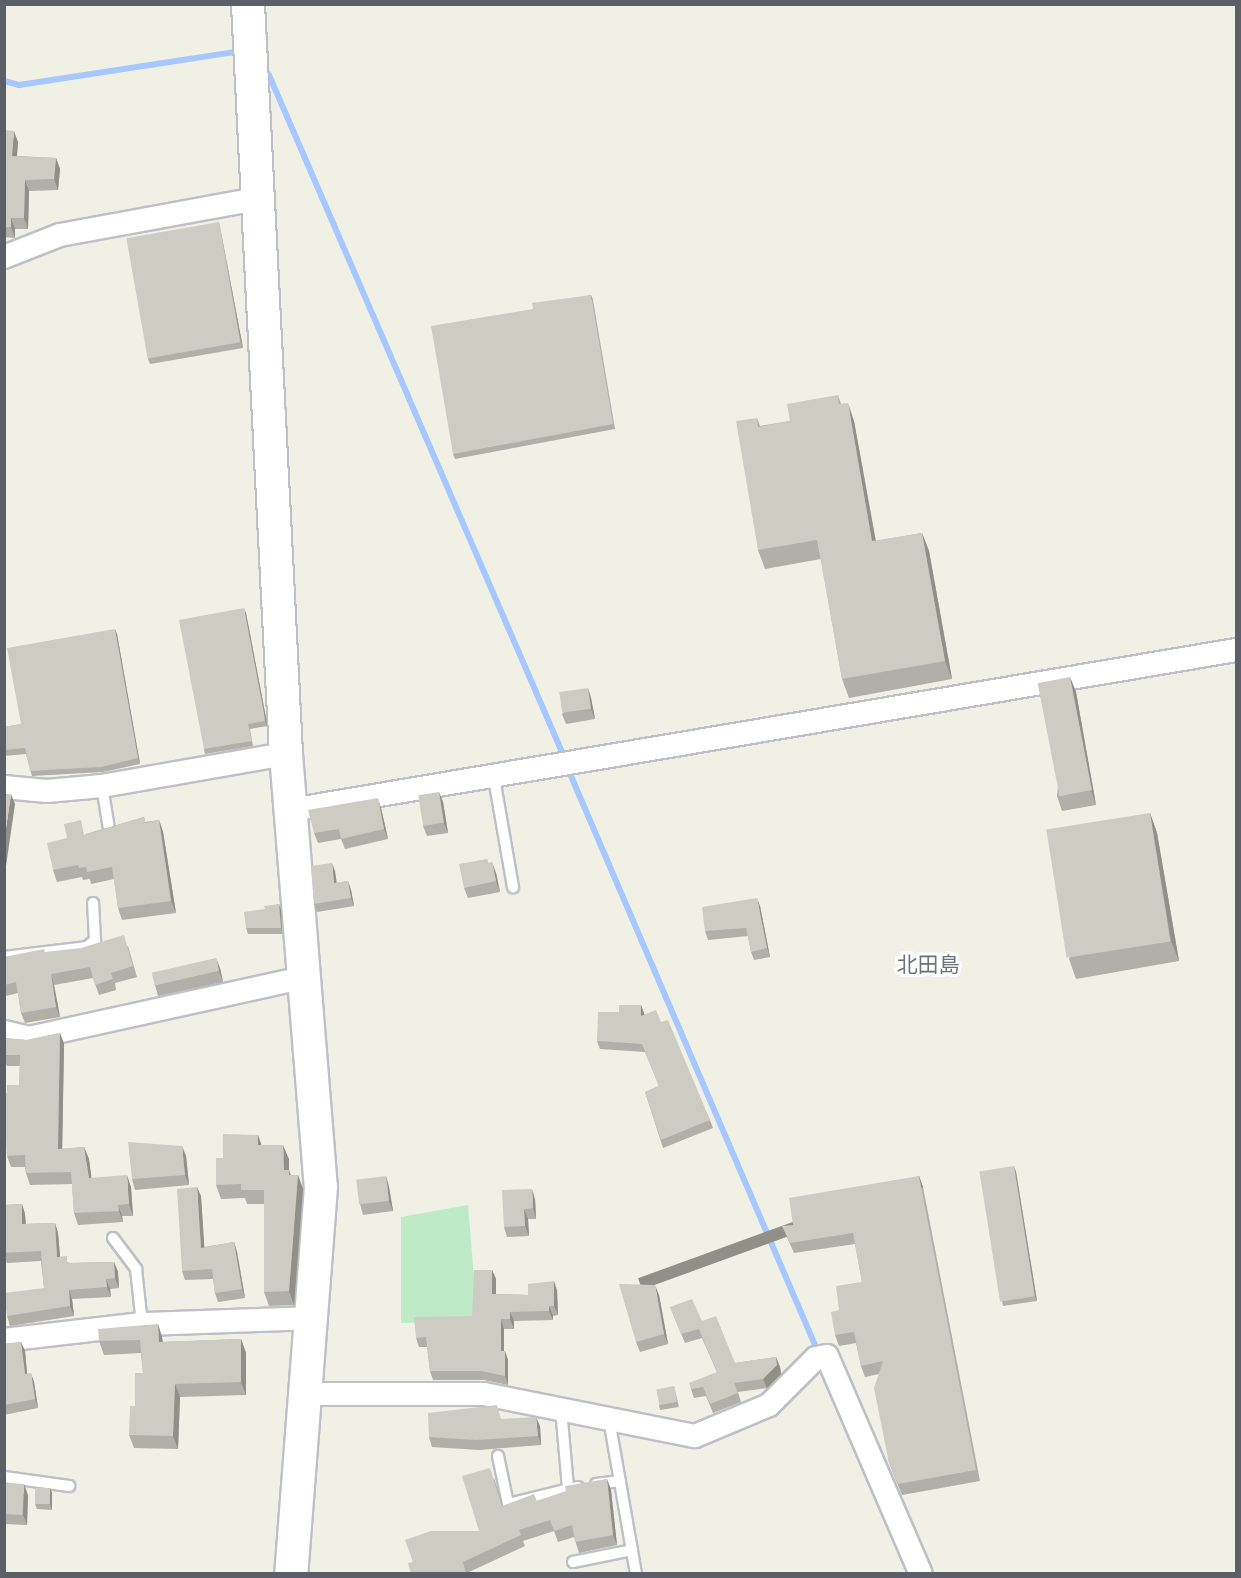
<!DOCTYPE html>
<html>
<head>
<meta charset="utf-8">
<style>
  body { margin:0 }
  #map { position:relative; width:1241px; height:1578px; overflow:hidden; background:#f0f0e5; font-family:"Titillium Web","Noto Sans JP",sans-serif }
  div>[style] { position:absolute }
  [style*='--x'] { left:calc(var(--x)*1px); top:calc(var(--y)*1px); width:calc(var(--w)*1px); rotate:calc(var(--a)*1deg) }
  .green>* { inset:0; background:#bfeac8 }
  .stream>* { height:6px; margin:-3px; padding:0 3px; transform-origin:3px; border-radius:3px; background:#a6c7ff }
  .roads { filter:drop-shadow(2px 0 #bec0c7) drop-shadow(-2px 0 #bec0c7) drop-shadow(0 2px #bec0c7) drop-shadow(0 -2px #bec0c7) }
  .lane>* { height:10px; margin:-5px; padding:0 5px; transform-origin:5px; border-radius:5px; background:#fff }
  .street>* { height:22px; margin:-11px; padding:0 11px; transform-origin:11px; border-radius:11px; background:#fff }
  .secondary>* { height:32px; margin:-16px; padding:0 16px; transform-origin:16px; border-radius:16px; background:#fff }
  .wall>* { inset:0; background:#b0afa8 }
  .shaded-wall>* { inset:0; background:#908f88; transform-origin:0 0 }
  .building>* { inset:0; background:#cdccc3; transform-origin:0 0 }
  span { translate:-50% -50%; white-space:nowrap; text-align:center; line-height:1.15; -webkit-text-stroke:6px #fff; paint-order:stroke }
  .quarter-label { font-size:21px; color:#6d7179 }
  .frame { position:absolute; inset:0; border:6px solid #5c5f67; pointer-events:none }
</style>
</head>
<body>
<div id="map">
  <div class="green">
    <div style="clip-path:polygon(468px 1205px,474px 1277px,473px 1322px,401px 1323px,401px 1217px)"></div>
  </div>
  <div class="stream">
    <div style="--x:262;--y:69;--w:9;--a:41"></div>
    <div style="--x:269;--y:75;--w:745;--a:66.6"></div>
    <div style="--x:4;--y:81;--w:16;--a:15"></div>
    <div style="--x:19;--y:85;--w:224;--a:-8.7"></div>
    <div style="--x:568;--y:769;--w:634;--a:66.79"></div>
  </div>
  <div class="roads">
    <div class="lane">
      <div style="--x:494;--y:778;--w:111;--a:80.1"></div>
      <div style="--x:102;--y:786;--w:50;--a:80.7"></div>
      <div style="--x:4;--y:957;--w:84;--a:-6.9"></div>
      <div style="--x:87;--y:947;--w:11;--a:-41"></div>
      <div style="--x:95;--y:940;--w:37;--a:-93"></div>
      <div style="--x:113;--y:1238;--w:39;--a:53"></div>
      <div style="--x:136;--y:1269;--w:55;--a:83.8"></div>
      <div style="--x:561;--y:1409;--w:79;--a:84.9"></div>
      <div style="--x:609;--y:1419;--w:157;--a:80.1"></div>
      <div style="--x:498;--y:1456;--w:49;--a:78.2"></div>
      <div style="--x:508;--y:1504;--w:72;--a:-13.7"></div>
      <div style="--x:4;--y:1477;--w:66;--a:7.9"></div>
      <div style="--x:596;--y:1484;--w:24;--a:-7"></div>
      <div style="--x:573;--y:1562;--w:60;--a:-11.5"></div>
    </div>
    <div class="street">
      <div style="--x:4;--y:257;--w:60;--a:-21.4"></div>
      <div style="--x:60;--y:235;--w:199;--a:-10.4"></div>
      <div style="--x:4;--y:787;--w:43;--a:5.3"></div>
      <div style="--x:47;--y:791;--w:55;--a:-5.2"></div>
      <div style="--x:102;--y:786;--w:187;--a:-9.9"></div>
      <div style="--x:291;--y:810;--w:958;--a:-9.61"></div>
      <div style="--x:4;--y:1032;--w:26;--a:13"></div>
      <div style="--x:29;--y:1038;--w:280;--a:-12.4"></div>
      <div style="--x:4;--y:1340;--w:139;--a:-6.6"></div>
      <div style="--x:142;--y:1324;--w:169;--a:-2"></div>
      <div style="--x:305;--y:1394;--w:179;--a:0"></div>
      <div style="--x:484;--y:1394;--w:215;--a:11.3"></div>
      <div style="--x:695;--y:1436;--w:80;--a:-22.7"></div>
      <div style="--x:769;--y:1405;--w:66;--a:-45"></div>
      <div style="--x:816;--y:1358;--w:11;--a:-10"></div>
      <div style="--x:827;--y:1356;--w:237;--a:66.7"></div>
    </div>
    <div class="secondary">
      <div style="--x:248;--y:4;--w:751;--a:87.1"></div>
      <div style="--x:286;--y:754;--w:434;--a:85.4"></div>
      <div style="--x:321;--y:1187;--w:388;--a:94.4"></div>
    </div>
  </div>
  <div class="wall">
    <div style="clip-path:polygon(4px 130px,18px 142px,17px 156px,56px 158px,60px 169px,58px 190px,29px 191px,28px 229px,15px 229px,15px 238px,4px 237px)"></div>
    <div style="clip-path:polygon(219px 222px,220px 227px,243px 348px,150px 364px,148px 359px)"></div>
    <div style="clip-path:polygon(593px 300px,615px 429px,455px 459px,453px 454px,533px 309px)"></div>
    <div style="clip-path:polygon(838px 395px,841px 404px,854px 421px,876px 541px,922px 533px,929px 551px,952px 679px,849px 698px,842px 679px,821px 559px,765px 569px,758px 550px,757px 418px,760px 426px,790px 421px)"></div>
    <div style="clip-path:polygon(246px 613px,266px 718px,267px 726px,250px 729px,253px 746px,205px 754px,204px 749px)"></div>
    <div style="clip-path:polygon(115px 629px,117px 634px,140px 764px,103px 772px,32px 776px,26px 754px,4px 756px,4px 727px,21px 724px)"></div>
    <div style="clip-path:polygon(1070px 677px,1076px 692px,1096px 805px,1062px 811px,1057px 796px)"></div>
    <div style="clip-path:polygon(588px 688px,591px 698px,595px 719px,566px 724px,562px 714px)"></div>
    <div style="clip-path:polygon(439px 792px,443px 802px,448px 833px,427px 836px,423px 826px)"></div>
    <div style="clip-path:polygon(381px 808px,388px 839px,345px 849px,341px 839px,318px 843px,314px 833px)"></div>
    <div style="clip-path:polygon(1150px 813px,1157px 833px,1179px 961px,1076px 979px,1069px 959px)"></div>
    <div style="clip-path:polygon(144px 817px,145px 822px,159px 820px,163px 832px,176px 913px,122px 920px,118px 908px,114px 879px,91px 884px,90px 879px,83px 880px,82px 877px,57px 882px,53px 870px,86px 834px)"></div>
    <div style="clip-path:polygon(487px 859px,488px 863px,496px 873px,500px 892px,468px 898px,464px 888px)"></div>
    <div style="clip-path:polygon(335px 871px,336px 883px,348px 881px,351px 890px,354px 906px,317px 912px,314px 904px)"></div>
    <div style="clip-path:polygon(279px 904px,281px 910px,282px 934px,248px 934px,246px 928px,265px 909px)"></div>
    <div style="clip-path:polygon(760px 906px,770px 957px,754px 960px,751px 952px,748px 936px,708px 940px,705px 931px)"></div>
    <div style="clip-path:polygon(128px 946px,137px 977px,115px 983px,116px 990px,99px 995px,93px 978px,54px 985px,60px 1017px,25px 1023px,21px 1013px,18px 993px,6px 996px,4px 991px,4px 957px)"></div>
    <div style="clip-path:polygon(220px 968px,223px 982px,158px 996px,155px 985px)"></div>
    <div style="clip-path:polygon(641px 1005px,644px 1014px,661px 1022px,710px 1120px,713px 1128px,663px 1148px,645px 1092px,659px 1086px,645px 1052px,600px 1049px,597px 1041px,619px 1012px)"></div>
    <div style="clip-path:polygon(60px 1033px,64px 1044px,62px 1149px,84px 1147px,89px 1159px,91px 1178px,131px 1187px,133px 1216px,122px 1216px,123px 1222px,78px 1225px,74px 1213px,72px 1184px,30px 1185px,26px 1173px,25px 1167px,11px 1167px,7px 1156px,6px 1123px,4px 1123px,4px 1093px,7px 1093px,19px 1085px,20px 1066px,7px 1066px,4px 1060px,4px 1038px,27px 1040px)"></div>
    <div style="clip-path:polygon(258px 1135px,261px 1145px,289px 1159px,289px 1170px,290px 1175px,298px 1175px,303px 1189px,294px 1305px,269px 1306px,264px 1292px,264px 1204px,247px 1204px,245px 1198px,221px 1199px,216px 1185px,223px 1158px)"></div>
    <div style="clip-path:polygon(186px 1156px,189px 1185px,135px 1190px,132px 1179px)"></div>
    <div style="clip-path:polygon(1014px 1166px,1016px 1172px,1037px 1301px,1003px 1306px,1002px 1301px)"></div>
    <div style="clip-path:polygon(386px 1176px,389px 1187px,393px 1211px,363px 1215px,360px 1204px)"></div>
    <div style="clip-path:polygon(919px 1176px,923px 1187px,980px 1481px,902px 1495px,889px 1463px,879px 1374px,865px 1377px,861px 1366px,856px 1343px,839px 1346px,835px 1335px,839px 1310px,862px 1282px,855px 1244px,794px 1253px,782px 1226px,793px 1225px)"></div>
    <div style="clip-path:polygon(201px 1196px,204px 1247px,234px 1242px,237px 1252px,245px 1298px,218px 1302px,215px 1293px,213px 1279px,185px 1280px,182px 1271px)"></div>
    <div style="clip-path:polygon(535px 1199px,536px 1219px,528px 1219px,529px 1236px,507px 1237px,504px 1227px)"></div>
    <div style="clip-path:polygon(22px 1204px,25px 1214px,26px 1224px,55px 1223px,58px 1233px,60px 1257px,69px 1263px,114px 1262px,118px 1272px,119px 1288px,110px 1289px,111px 1297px,72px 1299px,74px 1316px,10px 1326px,7px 1316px,44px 1288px,41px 1261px,7px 1263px,4px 1256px,4px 1205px)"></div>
    <div style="clip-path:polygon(492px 1270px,496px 1279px,496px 1294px,528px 1295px,557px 1290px,558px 1315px,553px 1316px,553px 1320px,514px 1321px,514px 1329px,504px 1329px,504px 1351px,505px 1351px,508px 1360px,508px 1385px,484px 1380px,433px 1380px,430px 1371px,427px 1347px,419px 1347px,416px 1338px,472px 1316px)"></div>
    <div style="clip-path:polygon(659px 1295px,668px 1344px,640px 1352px,636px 1342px)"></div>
    <div style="clip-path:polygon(670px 1307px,702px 1321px,735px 1363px,776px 1357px,780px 1367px,781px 1374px,767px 1388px,738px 1392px,741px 1402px,713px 1413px,706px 1396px,694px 1398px,691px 1389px,717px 1372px,702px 1338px,685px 1343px)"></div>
    <div style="clip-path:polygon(158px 1324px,162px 1337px,163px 1342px,241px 1339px,246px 1353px,246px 1395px,180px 1397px,178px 1449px,134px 1448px,129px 1435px,143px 1373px,141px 1353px,104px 1355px,99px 1341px)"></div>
    <div style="clip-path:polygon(21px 1342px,25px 1351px,27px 1374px,34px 1382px,38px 1408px,4px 1415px,4px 1344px)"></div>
    <div style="clip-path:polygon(674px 1386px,679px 1407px,660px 1410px,659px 1405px)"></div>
    <div style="clip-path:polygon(502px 1419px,540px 1426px,541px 1445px,479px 1450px,432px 1447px,429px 1437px)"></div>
    <div style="clip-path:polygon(494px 1478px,503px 1506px,537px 1501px,607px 1479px,611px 1490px,617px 1545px,579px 1553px,574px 1537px,558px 1542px,554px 1531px,523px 1541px,525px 1546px,467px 1573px,413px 1562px,479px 1531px)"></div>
    <div style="clip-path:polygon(4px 1483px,28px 1495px,27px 1525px,4px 1524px)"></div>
    <div style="clip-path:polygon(50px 1488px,52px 1493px,52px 1510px,37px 1509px,35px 1504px)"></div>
  </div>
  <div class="shaded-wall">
    <div style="clip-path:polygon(14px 131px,18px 142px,16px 167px,12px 156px)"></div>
    <div style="clip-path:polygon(56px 158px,60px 169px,58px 190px,54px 179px)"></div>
    <div style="clip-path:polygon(25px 180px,29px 191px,28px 229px,24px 218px)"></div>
    <div style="clip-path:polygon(11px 218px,15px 229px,15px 238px,11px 227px)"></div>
    <div style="clip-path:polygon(219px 222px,220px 227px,243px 348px,241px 342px)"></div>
    <div style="left:591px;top:295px;width:5px;height:131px;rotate:68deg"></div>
    <div style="clip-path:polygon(848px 403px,854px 421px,879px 560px,872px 541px)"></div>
    <div style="clip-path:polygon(922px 533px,929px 551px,952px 679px,945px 661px)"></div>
    <div style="clip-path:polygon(244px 608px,246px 613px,266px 718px,267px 726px,265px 721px)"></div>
    <div style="clip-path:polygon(115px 629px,117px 634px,140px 764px,138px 758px)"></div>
    <div style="clip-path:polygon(1070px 677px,1076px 692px,1096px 805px,1091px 790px)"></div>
    <div style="clip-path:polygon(588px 688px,591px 698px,595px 719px,591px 709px)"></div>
    <div style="clip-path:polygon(439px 792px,443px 802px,448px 833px,444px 823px)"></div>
    <div style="clip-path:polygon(11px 794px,15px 804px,6px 866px,4px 862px,4px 842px)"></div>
    <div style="clip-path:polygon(378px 798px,381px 808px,388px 839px,384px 829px)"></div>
    <div style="clip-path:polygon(1150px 813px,1157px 833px,1179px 961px,1171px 941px)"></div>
    <div style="clip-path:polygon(159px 820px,163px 832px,176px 913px,171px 901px)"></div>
    <div style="clip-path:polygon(492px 862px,496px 873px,500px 892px,496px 881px)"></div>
    <div style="clip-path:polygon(332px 863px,335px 871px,338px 892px,334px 883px)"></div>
    <div style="clip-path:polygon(348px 881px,351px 890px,354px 906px,351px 898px)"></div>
    <div style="clip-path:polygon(757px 898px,760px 906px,770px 957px,767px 948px)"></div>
    <div style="clip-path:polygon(279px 904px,281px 910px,282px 934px,281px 928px)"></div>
    <div style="clip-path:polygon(216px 958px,220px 968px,223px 982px,219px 971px)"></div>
    <div style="clip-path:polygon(51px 974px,54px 985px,60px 1017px,56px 1007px)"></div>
    <div style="clip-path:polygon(641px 1005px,644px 1013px,643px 1024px,641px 1016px)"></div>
    <div style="clip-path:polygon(60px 1033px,64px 1044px,62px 1160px,58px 1149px)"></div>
    <div style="clip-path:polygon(258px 1135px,263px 1149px,258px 1145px)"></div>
    <div style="clip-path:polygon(283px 1145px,289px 1159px,289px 1170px,294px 1184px,284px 1170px)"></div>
    <div style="clip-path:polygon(182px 1146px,186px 1156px,189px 1185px,185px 1175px)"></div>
    <div style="clip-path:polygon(84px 1147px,89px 1159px,93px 1189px,89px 1178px)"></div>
    <div style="clip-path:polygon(1014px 1166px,1016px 1172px,1037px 1301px,1035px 1296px)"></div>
    <div style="clip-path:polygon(127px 1175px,131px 1187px,133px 1216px,129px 1204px)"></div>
    <div style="clip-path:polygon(298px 1175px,303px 1189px,294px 1305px,289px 1291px)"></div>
    <div style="clip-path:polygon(386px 1176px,389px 1187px,393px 1211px,389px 1201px)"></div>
    <div style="left:919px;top:1176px;width:12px;height:299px;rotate:70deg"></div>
    <div style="clip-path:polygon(197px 1187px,201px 1196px,205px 1257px,201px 1248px)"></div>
    <div style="clip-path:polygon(532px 1189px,535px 1199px,536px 1219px,533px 1208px)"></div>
    <div style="clip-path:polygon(22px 1204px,25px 1214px,26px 1234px,22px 1224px)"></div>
    <div style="clip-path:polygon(118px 1205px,122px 1216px,123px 1222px,119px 1211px)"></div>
    <div style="clip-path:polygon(524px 1209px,528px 1219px,529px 1236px,525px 1226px)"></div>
    <div style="clip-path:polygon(55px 1223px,58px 1233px,61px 1267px,57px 1257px)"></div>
    <div style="clip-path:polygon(234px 1242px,237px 1252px,245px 1298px,242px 1289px)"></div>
    <div style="clip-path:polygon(114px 1262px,118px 1272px,119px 1288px,115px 1278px)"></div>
    <div style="clip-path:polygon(492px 1270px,496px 1279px,496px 1303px,492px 1294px)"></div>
    <div style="clip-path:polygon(106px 1279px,110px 1289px,111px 1297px,107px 1287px)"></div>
    <div style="clip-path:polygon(554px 1281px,557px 1290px,558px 1315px,554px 1306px)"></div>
    <div style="clip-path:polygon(655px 1285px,659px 1295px,668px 1344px,664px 1334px)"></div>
    <div style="clip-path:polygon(69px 1290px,72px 1299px,74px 1316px,70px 1306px)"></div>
    <div style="clip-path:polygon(549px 1306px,553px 1316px,553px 1320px,549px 1311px)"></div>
    <div style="clip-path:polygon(510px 1312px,514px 1321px,514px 1329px,510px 1319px)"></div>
    <div style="clip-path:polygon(501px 1319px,504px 1329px,504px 1360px,501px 1351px)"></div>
    <div style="clip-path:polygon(158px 1324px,162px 1337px,164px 1355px,159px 1342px)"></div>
    <div style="clip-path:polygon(241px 1339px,246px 1353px,246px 1395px,241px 1382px)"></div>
    <div style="clip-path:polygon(21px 1342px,25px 1351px,28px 1383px,25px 1374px)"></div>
    <div style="clip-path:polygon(505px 1351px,508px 1360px,508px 1385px,505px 1376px)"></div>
    <div style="clip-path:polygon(776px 1357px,780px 1367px,781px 1374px,767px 1388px,763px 1379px)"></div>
    <div style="clip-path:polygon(31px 1373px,34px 1382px,38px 1408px,35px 1399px)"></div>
    <div style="clip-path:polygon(175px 1384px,180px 1397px,178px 1449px,173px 1436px)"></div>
    <div style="clip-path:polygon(536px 1417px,540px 1426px,541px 1445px,538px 1436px)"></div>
    <div style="clip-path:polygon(607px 1479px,611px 1490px,617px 1545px,613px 1535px)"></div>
    <div style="clip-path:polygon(24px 1484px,28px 1495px,27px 1525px,23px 1515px)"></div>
    <div style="clip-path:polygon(50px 1488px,52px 1493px,52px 1510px,50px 1504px)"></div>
  </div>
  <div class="building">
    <div style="clip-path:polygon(4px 130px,14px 131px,12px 156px,56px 158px,54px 179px,25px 180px,24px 218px,11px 218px,11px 227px,4px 227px)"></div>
    <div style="left:219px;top:222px;width:122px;height:94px;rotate:80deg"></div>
    <div style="clip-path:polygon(591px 295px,613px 424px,453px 454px,431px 326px,533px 309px,532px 303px)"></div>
    <div style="clip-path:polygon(838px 395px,839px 404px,848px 403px,872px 541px,922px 533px,945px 661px,842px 679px,817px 540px,758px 550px,736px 421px,757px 418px,758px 427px,790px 421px,787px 404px)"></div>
    <div style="clip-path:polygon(244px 608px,264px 713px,265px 721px,248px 724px,252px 741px,204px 749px,179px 620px)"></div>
    <div style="clip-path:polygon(115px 629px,138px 758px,101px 767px,30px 771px,25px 748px,4px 750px,4px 727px,21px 724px,7px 648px)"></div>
    <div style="left:1070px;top:677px;width:115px;height:33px;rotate:79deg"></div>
    <div style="left:588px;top:688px;width:21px;height:29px;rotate:82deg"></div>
    <div style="left:439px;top:792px;width:31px;height:21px;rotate:81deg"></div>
    <div style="clip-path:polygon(4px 794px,11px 794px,4px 842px)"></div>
    <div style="clip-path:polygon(378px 798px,384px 829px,341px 839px,339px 829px,314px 833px,308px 810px)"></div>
    <div style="left:1150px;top:813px;width:130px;height:105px;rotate:81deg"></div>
    <div style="clip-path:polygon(144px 817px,145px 823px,159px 820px,171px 901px,118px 908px,112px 867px,87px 872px,86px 867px,79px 868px,78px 865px,53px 870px,47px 843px,67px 838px,64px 824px,81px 820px,84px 835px)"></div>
    <div style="clip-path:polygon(487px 859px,488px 863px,492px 862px,496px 881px,464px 888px,459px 864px)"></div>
    <div style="clip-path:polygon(332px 863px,334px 883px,348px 881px,351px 898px,314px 904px,311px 866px)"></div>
    <div style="clip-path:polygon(757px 898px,767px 948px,751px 952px,746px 928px,705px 931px,702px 907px)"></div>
    <div style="clip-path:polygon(279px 904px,281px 928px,246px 928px,244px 912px,265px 909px,264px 906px)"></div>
    <div style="clip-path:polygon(124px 935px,133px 966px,111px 973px,113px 979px,95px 985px,90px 967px,51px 974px,56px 1007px,21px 1013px,16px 982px,4px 985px,4px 957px,44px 949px,45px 952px,81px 948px)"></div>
    <div style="left:216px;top:958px;width:13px;height:66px;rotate:77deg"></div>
    <div style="clip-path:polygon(619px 1005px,641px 1005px,641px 1016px,656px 1010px,661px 1022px,668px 1020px,710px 1120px,661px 1140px,645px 1092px,659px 1086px,642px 1044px,597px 1041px,598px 1012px,619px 1012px)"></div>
    <div style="clip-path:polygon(60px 1033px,58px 1149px,84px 1147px,89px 1178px,127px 1175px,129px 1204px,118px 1205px,119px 1211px,74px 1213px,71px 1172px,26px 1173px,25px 1155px,7px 1156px,4px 1093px,7px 1093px,7px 1085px,19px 1085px,20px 1055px,4px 1055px,4px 1038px,27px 1040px)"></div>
    <div style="clip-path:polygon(223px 1134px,258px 1135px,258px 1145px,283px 1145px,284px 1170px,289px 1170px,289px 1175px,298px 1175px,289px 1291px,264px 1292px,264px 1190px,241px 1190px,241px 1184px,216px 1185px,216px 1158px,223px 1158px)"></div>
    <div style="clip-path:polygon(128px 1142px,182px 1146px,185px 1175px,132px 1179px)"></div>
    <div style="left:1014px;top:1166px;width:132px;height:35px;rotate:81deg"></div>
    <div style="left:386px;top:1176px;width:25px;height:30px;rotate:83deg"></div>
    <div style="clip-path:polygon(919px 1176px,976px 1470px,898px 1484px,889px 1463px,874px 1388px,883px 1361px,861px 1366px,854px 1332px,835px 1335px,831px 1312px,839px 1310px,836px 1286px,862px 1282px,853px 1233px,790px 1243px,782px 1226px,793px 1225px,789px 1198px)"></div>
    <div style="clip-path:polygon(197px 1187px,201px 1248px,234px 1242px,242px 1289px,215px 1293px,212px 1269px,182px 1271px,177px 1189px)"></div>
    <div style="clip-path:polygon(532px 1189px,533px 1208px,524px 1209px,525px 1226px,504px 1227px,502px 1190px)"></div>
    <div style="clip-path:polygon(22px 1204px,22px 1224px,55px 1223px,57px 1257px,67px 1256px,67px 1263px,114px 1262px,115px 1278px,106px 1279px,107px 1287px,69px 1290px,70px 1306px,7px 1316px,4px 1293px,44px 1288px,41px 1251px,4px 1253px,4px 1205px)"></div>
    <div style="clip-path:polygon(474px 1270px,492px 1270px,492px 1294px,528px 1295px,528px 1284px,554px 1281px,554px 1306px,549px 1306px,549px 1311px,510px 1312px,510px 1319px,501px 1319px,501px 1351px,505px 1351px,505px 1376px,481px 1371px,430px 1371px,426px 1337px,416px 1338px,414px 1317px,472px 1316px)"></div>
    <div style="clip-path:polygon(619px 1284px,655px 1285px,664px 1334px,636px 1342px)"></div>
    <div style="clip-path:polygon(692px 1299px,702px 1321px,716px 1316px,735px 1363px,776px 1357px,777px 1365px,763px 1379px,734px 1383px,738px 1393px,710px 1404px,703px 1387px,691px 1389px,689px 1383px,717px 1372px,699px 1329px,681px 1334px,670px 1307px)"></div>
    <div style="clip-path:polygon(158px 1324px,159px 1342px,241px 1339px,241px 1382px,175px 1384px,173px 1436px,129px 1435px,130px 1406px,135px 1406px,135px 1373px,143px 1373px,140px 1340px,99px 1341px,98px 1329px)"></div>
    <div style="clip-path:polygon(21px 1342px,25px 1374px,31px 1373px,35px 1399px,4px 1405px,4px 1344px)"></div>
    <div style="left:674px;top:1386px;width:16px;height:18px;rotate:79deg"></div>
    <div style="clip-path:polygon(497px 1405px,501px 1419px,536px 1417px,538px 1436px,476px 1440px,429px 1437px,428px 1413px)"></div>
    <div style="clip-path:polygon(490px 1468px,502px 1506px,534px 1494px,537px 1501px,566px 1491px,565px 1486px,607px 1479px,613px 1535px,575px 1542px,572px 1525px,554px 1531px,550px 1520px,519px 1530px,521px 1535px,463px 1562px,466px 1574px,411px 1574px,408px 1563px,413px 1562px,405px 1540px,431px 1531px,479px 1531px,462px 1476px)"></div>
    <div style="left:4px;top:1483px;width:20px;height:31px;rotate:3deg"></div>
    <div style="left:35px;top:1488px;width:15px;height:16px"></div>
  </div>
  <div class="quarter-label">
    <span style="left:928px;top:964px">北田島</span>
  </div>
  <div class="frame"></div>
</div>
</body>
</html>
